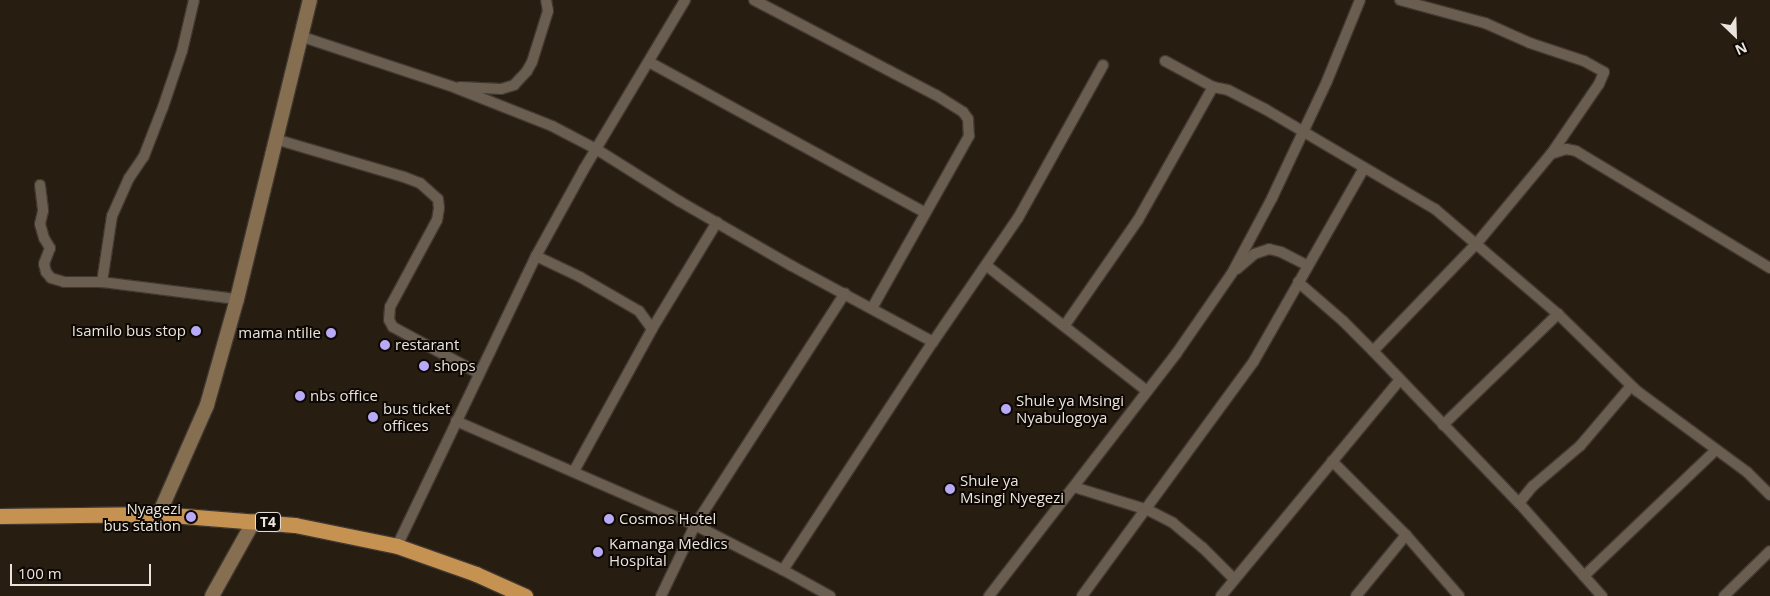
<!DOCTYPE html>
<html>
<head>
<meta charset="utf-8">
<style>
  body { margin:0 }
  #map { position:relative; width:1770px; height:596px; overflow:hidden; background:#271d11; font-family:"Open Sans",sans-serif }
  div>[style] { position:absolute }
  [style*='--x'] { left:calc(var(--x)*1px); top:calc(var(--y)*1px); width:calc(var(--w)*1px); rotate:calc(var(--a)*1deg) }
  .roads { filter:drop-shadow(1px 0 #403831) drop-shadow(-1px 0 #403831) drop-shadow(0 1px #403831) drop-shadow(0 -1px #403831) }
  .street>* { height:10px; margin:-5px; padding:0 5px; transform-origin:5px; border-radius:5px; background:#6a5e50 }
  .secondary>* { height:14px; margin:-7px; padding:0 7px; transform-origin:7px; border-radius:7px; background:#866e51 }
  .highway>* { height:15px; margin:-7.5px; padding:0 7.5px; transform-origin:7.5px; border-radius:7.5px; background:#c69252 }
  .dots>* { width:14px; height:14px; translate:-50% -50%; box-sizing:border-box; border:2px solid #0d0804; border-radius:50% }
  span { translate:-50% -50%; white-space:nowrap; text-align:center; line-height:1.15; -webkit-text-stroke:4px #0d0804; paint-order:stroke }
  .shield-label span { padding:1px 4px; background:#0d0804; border:1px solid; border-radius:4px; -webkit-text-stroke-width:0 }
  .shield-label { font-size:14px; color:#ebe4dc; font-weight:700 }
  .poi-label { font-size:15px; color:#ebe4dc }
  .right { translate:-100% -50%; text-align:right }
  .left { translate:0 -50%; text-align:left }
  .north { position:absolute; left:1710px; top:10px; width:50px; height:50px; -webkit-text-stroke:4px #0d0804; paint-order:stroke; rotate:156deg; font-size:14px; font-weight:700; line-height:20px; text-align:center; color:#ebe4dc }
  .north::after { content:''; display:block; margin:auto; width:18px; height:22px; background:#ebe4dc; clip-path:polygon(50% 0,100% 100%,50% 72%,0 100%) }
  .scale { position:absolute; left:10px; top:564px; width:141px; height:22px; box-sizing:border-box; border:2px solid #ebe4dc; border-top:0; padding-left:6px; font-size:15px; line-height:18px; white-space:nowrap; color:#ebe4dc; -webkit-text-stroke:4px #0d0804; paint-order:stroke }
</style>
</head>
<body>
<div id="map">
  <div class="roads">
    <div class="street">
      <div style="--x:194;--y:0;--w:52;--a:103.2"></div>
      <div style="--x:182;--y:51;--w:59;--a:108.7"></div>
      <div style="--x:163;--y:107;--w:53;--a:111.2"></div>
      <div style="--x:144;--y:156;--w:27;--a:124"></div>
      <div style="--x:129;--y:178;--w:42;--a:114.1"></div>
      <div style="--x:112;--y:216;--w:67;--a:98.6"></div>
      <div style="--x:102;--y:282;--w:136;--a:7.2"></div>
      <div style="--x:754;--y:0;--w:205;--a:27.6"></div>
      <div style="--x:936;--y:95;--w:32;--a:32"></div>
      <div style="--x:963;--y:112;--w:9;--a:54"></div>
      <div style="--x:968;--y:119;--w:17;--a:87"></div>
      <div style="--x:969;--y:136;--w:197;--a:119.4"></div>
      <div style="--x:300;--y:36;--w:164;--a:18.4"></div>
      <div style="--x:456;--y:88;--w:103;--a:21.6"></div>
      <div style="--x:552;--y:126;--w:50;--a:27.6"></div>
      <div style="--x:596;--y:149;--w:98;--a:32.1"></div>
      <div style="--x:679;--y:201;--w:130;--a:29.9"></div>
      <div style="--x:792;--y:266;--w:160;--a:28.3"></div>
      <div style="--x:1165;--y:61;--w:55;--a:28.4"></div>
      <div style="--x:1213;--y:87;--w:15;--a:11"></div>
      <div style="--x:1228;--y:90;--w:42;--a:27.2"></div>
      <div style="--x:1265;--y:109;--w:197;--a:30.5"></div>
      <div style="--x:1435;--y:209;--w:162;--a:40.5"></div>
      <div style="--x:1558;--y:314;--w:110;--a:44.3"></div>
      <div style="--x:1637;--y:391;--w:137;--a:36.4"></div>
      <div style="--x:1747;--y:472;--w:33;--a:45"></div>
      <div style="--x:649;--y:62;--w:315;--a:28.6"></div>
      <div style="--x:460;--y:87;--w:41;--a:2.8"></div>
      <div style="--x:501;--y:89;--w:14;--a:-17"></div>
      <div style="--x:514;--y:85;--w:19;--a:-47"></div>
      <div style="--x:527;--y:71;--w:10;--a:-61"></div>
      <div style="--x:532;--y:62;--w:53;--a:-72.6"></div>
      <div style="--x:548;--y:11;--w:11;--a:-100"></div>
      <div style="--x:275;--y:139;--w:134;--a:16.4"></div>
      <div style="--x:404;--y:177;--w:17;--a:21"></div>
      <div style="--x:420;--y:183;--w:24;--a:42"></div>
      <div style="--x:438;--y:199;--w:9;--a:84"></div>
      <div style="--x:439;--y:208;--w:12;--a:99"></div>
      <div style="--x:437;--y:220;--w:99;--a:118.4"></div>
      <div style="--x:390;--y:307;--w:13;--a:94"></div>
      <div style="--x:389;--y:320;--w:8;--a:60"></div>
      <div style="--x:393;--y:327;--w:97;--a:28.4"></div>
      <div style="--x:1551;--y:154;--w:16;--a:-18"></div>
      <div style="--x:1566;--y:149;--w:10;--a:11"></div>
      <div style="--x:1576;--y:151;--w:227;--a:31.1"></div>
      <div style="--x:40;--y:185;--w:26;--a:83"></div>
      <div style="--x:43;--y:211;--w:13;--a:103"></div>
      <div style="--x:40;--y:224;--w:15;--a:74"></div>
      <div style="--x:44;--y:238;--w:12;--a:59"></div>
      <div style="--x:50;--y:248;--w:17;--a:111"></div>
      <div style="--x:44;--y:264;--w:8;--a:76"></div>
      <div style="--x:46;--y:272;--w:8;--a:50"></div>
      <div style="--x:51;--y:278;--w:14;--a:17"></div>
      <div style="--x:64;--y:282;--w:38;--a:0"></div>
      <div style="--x:536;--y:256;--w:49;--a:25.5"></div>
      <div style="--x:580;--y:277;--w:68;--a:30"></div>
      <div style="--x:639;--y:311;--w:22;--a:54"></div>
      <div style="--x:987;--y:266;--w:203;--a:38"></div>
      <div style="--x:1237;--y:269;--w:23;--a:-41"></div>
      <div style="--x:1254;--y:254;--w:16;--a:-18"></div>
      <div style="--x:1269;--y:249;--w:12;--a:14"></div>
      <div style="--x:1281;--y:252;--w:30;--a:27"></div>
      <div style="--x:1298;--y:282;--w:60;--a:40.9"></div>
      <div style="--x:1343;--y:321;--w:42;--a:45"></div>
      <div style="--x:1373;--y:351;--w:211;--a:46.2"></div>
      <div style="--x:1519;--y:503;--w:125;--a:48.3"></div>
      <div style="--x:1065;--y:325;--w:128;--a:-55.2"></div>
      <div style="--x:1138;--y:220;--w:153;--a:-60.6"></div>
      <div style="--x:1373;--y:351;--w:150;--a:-46.1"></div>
      <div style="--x:1477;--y:243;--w:116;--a:-50.3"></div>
      <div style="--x:1551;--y:154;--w:85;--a:-55.6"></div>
      <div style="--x:1599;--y:84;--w:13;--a:-67"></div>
      <div style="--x:1604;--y:72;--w:23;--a:-151"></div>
      <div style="--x:1584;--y:61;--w:57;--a:-161.6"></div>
      <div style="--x:1530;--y:43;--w:49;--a:-156"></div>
      <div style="--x:1485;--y:23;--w:88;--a:-164.9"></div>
      <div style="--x:456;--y:421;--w:261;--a:23.5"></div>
      <div style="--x:695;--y:525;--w:99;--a:27.1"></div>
      <div style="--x:783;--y:570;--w:54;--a:29"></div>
      <div style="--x:1443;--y:425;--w:160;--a:-44"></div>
      <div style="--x:1332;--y:461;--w:105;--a:45"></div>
      <div style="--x:1406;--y:535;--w:81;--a:49"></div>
      <div style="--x:574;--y:471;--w:162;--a:-61.2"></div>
      <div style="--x:652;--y:329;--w:125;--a:-58.7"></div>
      <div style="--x:1074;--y:487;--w:77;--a:17.3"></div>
      <div style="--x:1148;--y:510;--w:28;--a:27"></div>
      <div style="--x:1173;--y:523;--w:38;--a:40"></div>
      <div style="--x:1202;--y:547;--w:45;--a:45"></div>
      <div style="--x:1519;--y:503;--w:22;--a:-51"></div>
      <div style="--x:1533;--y:486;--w:62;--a:-40.4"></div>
      <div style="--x:1580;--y:446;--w:79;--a:-49.6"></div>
      <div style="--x:397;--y:546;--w:322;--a:-64.4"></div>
      <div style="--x:536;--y:256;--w:99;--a:-61.1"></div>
      <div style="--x:584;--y:169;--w:197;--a:-59.1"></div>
      <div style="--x:783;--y:570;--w:273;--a:-56.7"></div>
      <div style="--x:933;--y:342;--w:150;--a:-55.6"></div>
      <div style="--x:1018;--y:218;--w:175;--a:-60.9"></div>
      <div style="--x:1584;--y:576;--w:182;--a:-43.7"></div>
      <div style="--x:661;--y:596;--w:79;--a:-64.4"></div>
      <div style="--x:695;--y:525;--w:276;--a:-57.1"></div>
      <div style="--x:989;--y:596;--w:306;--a:-52.3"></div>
      <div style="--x:1176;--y:354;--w:98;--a:-55.3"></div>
      <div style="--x:1232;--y:273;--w:85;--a:-61.9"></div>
      <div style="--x:1272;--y:198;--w:129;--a:-64.8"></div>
      <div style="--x:1327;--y:81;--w:87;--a:-67.8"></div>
      <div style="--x:1082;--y:596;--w:291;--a:-53.8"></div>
      <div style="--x:1254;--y:361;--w:222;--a:-60.3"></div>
      <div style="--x:1221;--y:596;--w:281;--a:-50.4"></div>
      <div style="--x:1356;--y:596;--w:79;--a:-50.7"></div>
      <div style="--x:1724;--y:596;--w:64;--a:-44.4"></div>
    </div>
    <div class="secondary">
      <div style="--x:159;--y:514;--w:119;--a:-66.2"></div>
      <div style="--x:207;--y:405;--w:110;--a:-74.2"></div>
      <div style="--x:237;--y:299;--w:308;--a:-76.3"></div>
      <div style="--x:212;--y:596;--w:86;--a:-60.8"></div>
    </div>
    <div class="highway">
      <div style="--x:0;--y:516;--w:159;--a:-0.7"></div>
      <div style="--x:159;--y:514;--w:136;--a:4.6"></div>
      <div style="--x:295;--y:525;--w:104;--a:11.6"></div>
      <div style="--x:397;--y:546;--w:84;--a:19.5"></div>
      <div style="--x:476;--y:574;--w:54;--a:24.2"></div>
    </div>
  </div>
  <div class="dots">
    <div style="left:196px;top:331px;background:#b9aaf7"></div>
    <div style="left:331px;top:333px;background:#b9aaf7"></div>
    <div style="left:385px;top:345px;background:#b9aaf7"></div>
    <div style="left:424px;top:366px;background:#b9aaf7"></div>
    <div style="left:300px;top:396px;background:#b9aaf7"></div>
    <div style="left:1006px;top:409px;background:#b9aaf7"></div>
    <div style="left:373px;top:417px;background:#b9aaf7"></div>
    <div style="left:950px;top:489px;background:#b9aaf7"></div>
    <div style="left:191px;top:517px;background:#b9aaf7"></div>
    <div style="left:609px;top:519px;background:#b9aaf7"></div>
    <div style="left:598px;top:552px;background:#b9aaf7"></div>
  </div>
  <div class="shield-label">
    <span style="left:268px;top:522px">T4</span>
  </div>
  <div class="poi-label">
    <span class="right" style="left:186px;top:331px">Isamilo bus stop</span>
    <span class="right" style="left:321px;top:333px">mama ntilie</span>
    <span class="left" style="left:395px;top:345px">restarant</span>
    <span class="left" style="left:434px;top:366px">shops</span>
    <span class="left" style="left:310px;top:396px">nbs office</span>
    <span class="left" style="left:1016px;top:409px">Shule ya Msingi<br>Nyabulogoya</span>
    <span class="left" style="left:383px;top:417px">bus ticket<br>offices</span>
    <span class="left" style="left:960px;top:489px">Shule ya<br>Msingi Nyegezi</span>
    <span class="right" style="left:181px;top:517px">Nyagezi<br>bus station</span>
    <span class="left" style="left:619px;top:519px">Cosmos Hotel</span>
    <span class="left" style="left:609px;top:552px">Kamanga Medics<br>Hospital</span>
  </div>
  <div class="north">N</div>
  <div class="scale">100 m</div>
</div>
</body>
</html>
